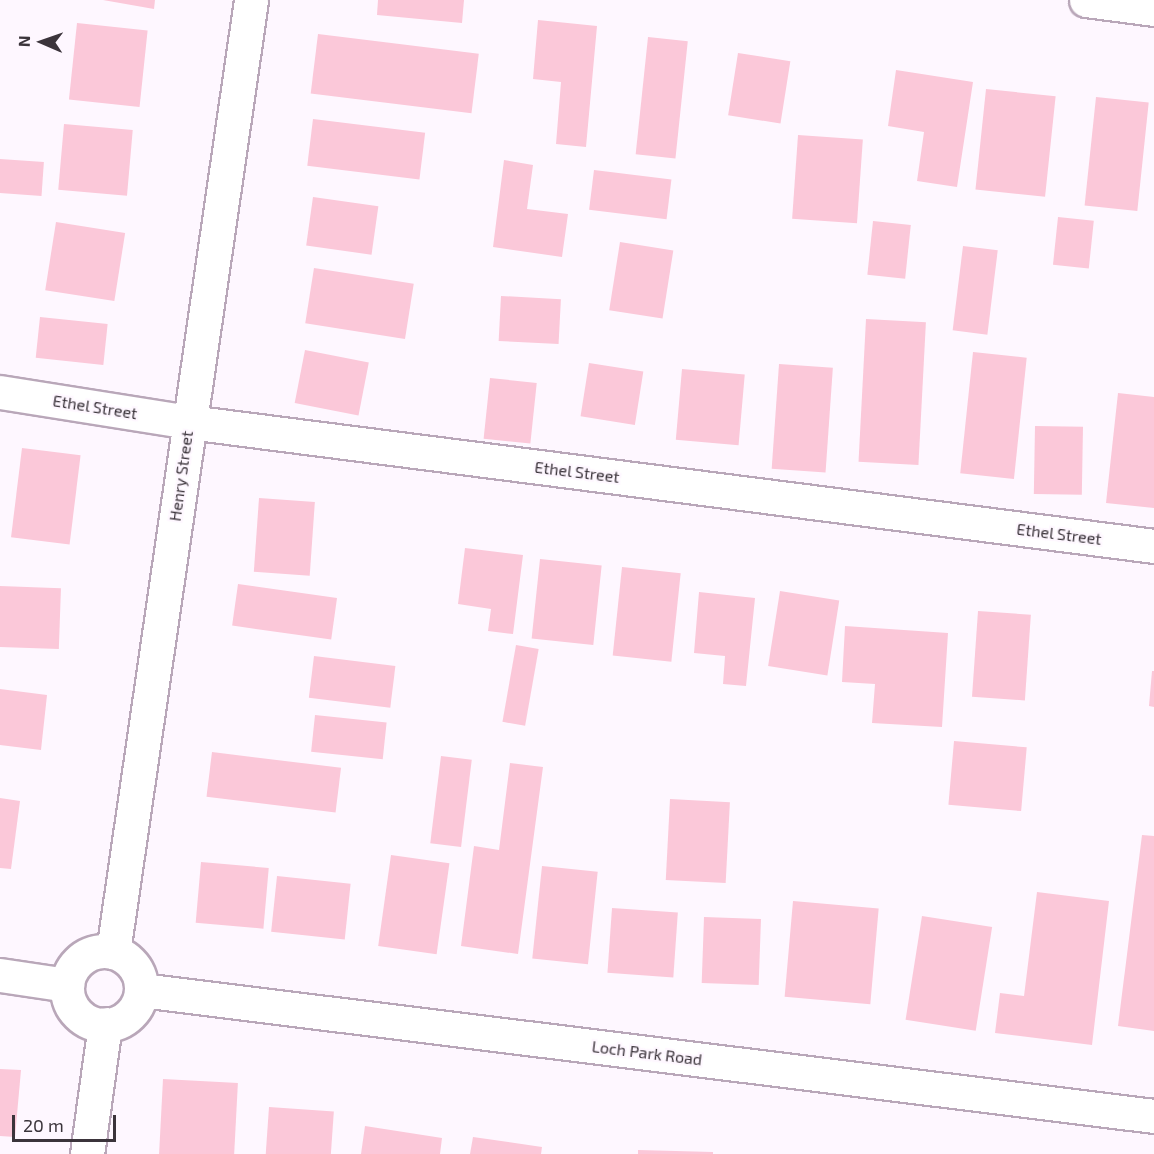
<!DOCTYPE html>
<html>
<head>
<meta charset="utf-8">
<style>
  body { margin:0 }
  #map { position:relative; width:1154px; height:1154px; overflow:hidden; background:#fef7ff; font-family:"Exo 2",sans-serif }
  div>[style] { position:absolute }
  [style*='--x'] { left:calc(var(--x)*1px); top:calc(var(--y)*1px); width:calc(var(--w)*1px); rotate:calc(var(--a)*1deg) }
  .building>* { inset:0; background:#fbc8d9; transform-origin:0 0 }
  .roads { filter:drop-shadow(2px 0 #b9a7b9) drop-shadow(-2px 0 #b9a7b9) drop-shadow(0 2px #b9a7b9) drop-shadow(0 -2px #b9a7b9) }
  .minor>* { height:33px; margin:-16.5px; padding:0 16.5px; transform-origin:16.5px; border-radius:16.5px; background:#fff }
  .minor>.ring { margin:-16.5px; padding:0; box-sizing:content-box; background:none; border:33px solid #fff; border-radius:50% }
  span { translate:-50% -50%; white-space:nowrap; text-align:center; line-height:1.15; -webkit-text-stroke:4.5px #fef7ff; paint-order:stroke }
  .street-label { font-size:16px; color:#3b343b }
  .north { position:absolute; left:12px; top:12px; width:60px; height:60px; -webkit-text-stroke:4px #fef7ff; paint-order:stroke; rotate:272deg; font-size:16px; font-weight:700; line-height:24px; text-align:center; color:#3b343b }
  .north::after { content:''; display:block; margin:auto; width:21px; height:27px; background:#3b343b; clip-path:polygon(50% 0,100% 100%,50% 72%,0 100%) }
  .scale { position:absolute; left:12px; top:1115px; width:104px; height:27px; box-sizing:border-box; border:3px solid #3b343b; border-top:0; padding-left:8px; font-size:18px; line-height:21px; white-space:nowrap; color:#3b343b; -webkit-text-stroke:4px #fef7ff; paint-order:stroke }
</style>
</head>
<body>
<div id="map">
  <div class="building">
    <div style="clip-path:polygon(103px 0,155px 0,154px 9px)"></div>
    <div style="clip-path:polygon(378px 0,464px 0,462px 23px,377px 15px)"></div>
    <div style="clip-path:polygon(538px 20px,597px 26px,586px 147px,556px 144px,561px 82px,533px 79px)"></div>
    <div style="left:77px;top:23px;width:71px;height:77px;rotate:6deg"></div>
    <div style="left:318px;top:34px;width:162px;height:60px;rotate:7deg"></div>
    <div style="left:648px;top:37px;width:40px;height:118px;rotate:6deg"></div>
    <div style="left:738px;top:53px;width:53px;height:63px;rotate:9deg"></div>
    <div style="clip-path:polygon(896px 70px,973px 82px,957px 187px,917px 181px,924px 132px,888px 126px)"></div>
    <div style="left:986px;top:89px;width:70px;height:101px;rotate:6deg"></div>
    <div style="left:1096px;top:97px;width:53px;height:109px;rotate:6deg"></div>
    <div style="left:313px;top:119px;width:113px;height:47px;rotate:7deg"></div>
    <div style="left:64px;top:124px;width:69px;height:66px;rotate:5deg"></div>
    <div style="left:798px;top:135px;width:65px;height:84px;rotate:4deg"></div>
    <div style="left:0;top:159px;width:44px;height:34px;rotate:4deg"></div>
    <div style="clip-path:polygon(504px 160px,533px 165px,527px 209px,568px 214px,562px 257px,493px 247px)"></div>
    <div style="left:594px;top:170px;width:78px;height:40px;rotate:7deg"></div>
    <div style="left:313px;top:197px;width:66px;height:49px;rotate:8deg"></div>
    <div style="left:1058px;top:217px;width:36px;height:48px;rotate:6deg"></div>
    <div style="left:873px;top:221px;width:38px;height:54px;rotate:6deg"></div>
    <div style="left:56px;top:222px;width:70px;height:69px;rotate:9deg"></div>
    <div style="left:620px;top:242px;width:54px;height:69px;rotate:9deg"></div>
    <div style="left:963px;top:246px;width:35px;height:85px;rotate:7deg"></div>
    <div style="left:314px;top:268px;width:101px;height:56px;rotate:9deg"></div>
    <div style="left:501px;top:296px;width:60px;height:45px;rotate:3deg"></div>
    <div style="left:40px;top:317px;width:68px;height:41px;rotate:6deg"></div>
    <div style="left:866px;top:319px;width:60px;height:143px;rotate:3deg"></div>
    <div style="left:305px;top:350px;width:65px;height:54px;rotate:11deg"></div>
    <div style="left:973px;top:352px;width:54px;height:122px;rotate:6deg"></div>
    <div style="left:589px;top:363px;width:55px;height:54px;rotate:9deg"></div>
    <div style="left:779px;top:364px;width:54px;height:105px;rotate:4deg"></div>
    <div style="left:682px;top:369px;width:63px;height:71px;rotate:5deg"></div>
    <div style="left:490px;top:378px;width:47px;height:61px;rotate:6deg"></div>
    <div style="clip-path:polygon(1118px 393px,1154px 397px,1154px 508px,1106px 503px)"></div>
    <div style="left:1035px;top:426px;width:48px;height:68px;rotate:1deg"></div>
    <div style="left:22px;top:448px;width:59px;height:90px;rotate:7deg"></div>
    <div style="left:259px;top:498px;width:56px;height:74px;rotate:4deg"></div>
    <div style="clip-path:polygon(465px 548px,523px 555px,513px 634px,488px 631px,491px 609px,458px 604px)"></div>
    <div style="left:540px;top:559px;width:62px;height:80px;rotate:6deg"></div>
    <div style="left:622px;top:567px;width:59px;height:89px;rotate:6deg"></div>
    <div style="left:238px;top:584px;width:100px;height:42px;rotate:8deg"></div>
    <div style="left:0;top:586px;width:61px;height:61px;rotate:2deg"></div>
    <div style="left:780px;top:591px;width:60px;height:76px;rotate:9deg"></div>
    <div style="clip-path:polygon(699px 592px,755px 598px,746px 686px,723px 684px,725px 656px,694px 653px)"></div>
    <div style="left:978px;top:611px;width:53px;height:86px;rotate:4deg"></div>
    <div style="clip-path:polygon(845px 626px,948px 633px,942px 727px,872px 723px,875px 684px,842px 682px)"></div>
    <div style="left:516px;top:645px;width:23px;height:78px;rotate:10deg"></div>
    <div style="left:314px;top:656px;width:82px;height:42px;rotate:7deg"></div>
    <div style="clip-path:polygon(1152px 671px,1154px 671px,1154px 707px,1149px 706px)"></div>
    <div style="clip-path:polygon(0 689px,47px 695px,41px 750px,0 745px)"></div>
    <div style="left:315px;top:715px;width:72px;height:37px;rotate:6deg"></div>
    <div style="left:954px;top:741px;width:73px;height:64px;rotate:5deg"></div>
    <div style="left:212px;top:752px;width:130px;height:45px;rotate:7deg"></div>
    <div style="left:441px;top:756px;width:31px;height:88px;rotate:7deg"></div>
    <div style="clip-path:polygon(510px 763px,543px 767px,518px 954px,461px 946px,474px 846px,499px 850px)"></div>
    <div style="clip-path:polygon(0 798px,20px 801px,11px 869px,0 868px)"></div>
    <div style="left:670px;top:799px;width:60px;height:81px;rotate:3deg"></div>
    <div style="clip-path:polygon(1142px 835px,1154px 836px,1154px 1031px,1118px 1026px)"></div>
    <div style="left:391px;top:855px;width:59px;height:92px;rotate:8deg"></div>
    <div style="left:201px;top:862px;width:68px;height:61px;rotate:5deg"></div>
    <div style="left:542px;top:866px;width:56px;height:93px;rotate:6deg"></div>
    <div style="left:277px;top:876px;width:74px;height:56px;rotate:6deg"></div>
    <div style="clip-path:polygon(1037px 892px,1109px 901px,1092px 1045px,995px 1033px,1000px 993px,1024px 996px)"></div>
    <div style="left:793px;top:901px;width:86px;height:96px;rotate:5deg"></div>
    <div style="left:612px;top:908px;width:66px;height:65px;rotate:4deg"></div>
    <div style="left:922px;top:916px;width:71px;height:105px;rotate:9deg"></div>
    <div style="left:704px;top:917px;width:57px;height:66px;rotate:2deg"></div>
    <div style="clip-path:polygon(0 1069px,21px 1070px,15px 1137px,0 1136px)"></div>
    <div style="left:163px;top:1079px;width:75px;height:75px;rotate:3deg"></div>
    <div style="left:269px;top:1107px;width:65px;height:47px;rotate:4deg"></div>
    <div style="clip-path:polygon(365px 1126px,442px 1138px,440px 1154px,361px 1154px)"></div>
    <div style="clip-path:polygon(473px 1137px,542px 1147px,541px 1154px,470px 1154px)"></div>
    <div style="clip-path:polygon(638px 1150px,713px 1152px,713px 1154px,638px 1154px)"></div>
  </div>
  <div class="roads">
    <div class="minor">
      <div style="--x:1086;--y:0;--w:69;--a:7.5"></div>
      <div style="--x:0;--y:392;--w:191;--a:9"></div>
      <div style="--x:189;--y:422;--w:973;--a:7.32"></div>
      <div class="ring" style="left:67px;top:951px;width:41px;height:41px"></div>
      <div style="--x:113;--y:952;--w:962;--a:-81.75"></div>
      <div style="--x:0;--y:975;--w:68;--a:8.5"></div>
      <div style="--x:141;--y:990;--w:1021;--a:7.09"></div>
      <div style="--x:87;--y:1154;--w:131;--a:-82.1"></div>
    </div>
  </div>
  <div class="street-label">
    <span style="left:95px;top:407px;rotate:9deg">Ethel Street</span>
    <span style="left:577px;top:472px;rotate:7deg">Ethel Street</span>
    <span style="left:181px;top:476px;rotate:-82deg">Henry Street</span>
    <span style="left:1059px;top:534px;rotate:7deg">Ethel Street</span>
    <span style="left:647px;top:1053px;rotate:7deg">Loch Park Road</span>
  </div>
  <div class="north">N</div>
  <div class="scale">20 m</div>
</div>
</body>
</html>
